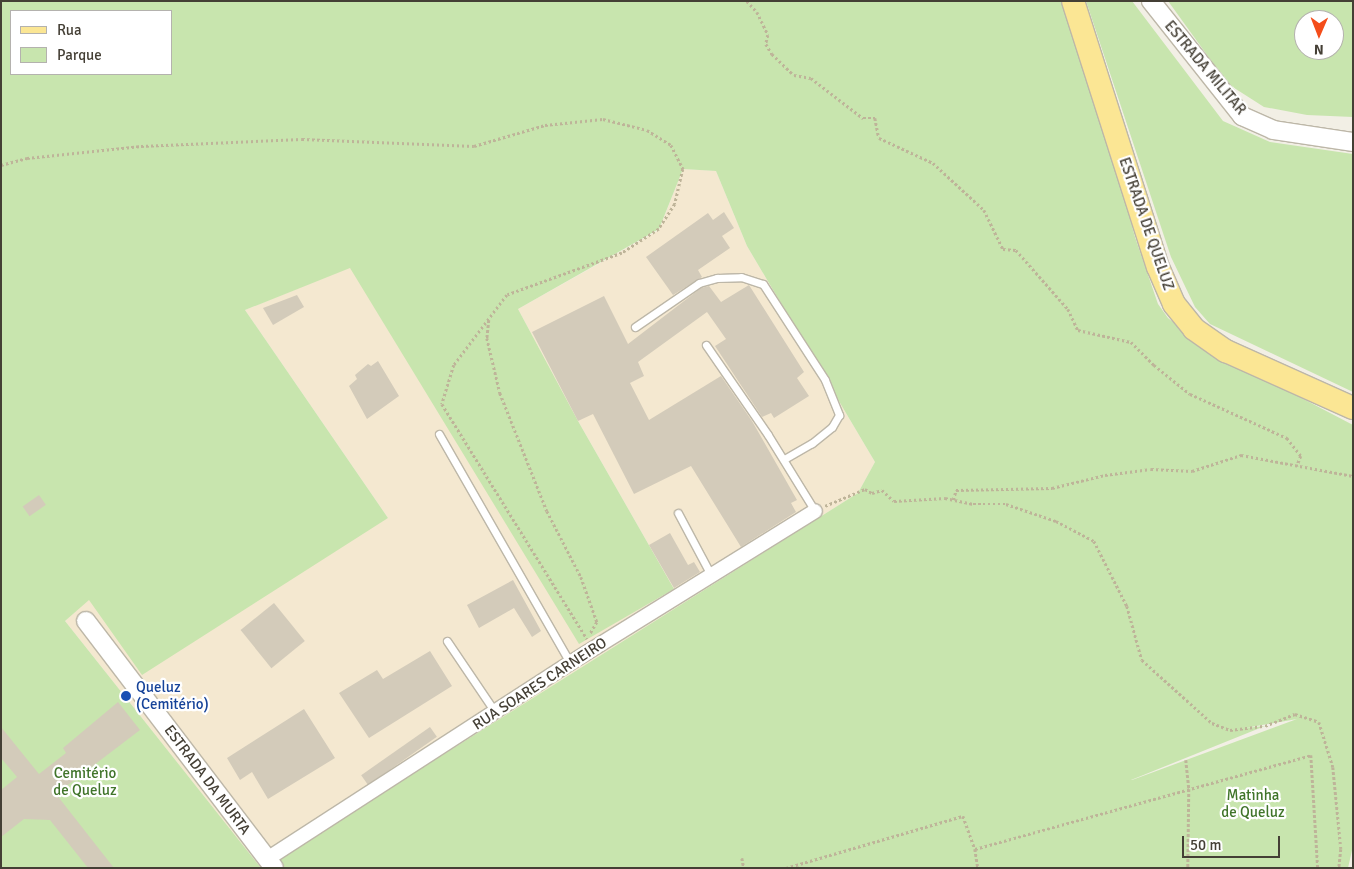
<!DOCTYPE html>
<html>
<head>
<meta charset="utf-8">
<style>
  body { margin:0 }
  #map { position:relative; width:1354px; height:869px; overflow:hidden; background:#f2efe5; font-family:Signika,sans-serif }
  div>[style] { position:absolute }
  [style*='--x'] { left:calc(var(--x)*1px); top:calc(var(--y)*1px); width:calc(var(--w)*1px); rotate:calc(var(--a)*1deg) }
  .commercial>* { inset:0; background:#f4e8d0 }
  .green>* { inset:0; background:#c8e5ae }
  .building>* { inset:0; background:#d3cbba; transform-origin:0 0 }
  .path>* { height:2.5px; margin-top:-1.25px; transform-origin:0; background:repeating-linear-gradient(90deg,#beb499 0 2.5px,transparent 0 5px) }
  .roads { filter:drop-shadow(1px 0 #bdb7a8) drop-shadow(-1px 0 #bdb7a8) drop-shadow(0 1px #bdb7a8) drop-shadow(0 -1px #bdb7a8) }
  .service>* { height:7px; margin:-3.5px; padding:0 3.5px; transform-origin:3.5px; border-radius:3.5px; background:#fff }
  .minor>* { height:14px; margin:-7px; padding:0 7px; transform-origin:7px; border-radius:7px; background:#fff }
  .tertiary>* { height:18px; margin:-9px; padding:0 9px; transform-origin:9px; border-radius:9px; background:#fff }
  .primary>* { height:22px; margin:-11px; padding:0 11px; transform-origin:11px; border-radius:11px; background:#fbe694 }
  .dots>* { width:14px; height:14px; translate:-50% -50%; box-sizing:border-box; border:2px solid #fff; border-radius:50% }
  span { translate:-50% -50%; white-space:nowrap; text-align:center; line-height:1.15; -webkit-text-stroke:4.5px #fff; paint-order:stroke }
  .street-label { font-size:15px; color:#443f35 }
  .transit-label { font-size:15px; color:#164399 }
  .left { translate:0 -50%; text-align:left }
  .park-label { font-size:15px; color:#40742a }
  .frame { position:absolute; inset:0; border:2px solid #443f35; pointer-events:none }
  .legend { position:absolute; left:10px; top:10px; width:162px; height:65px; box-sizing:border-box; background:#fff; border:1px solid #b4b2ae; margin:0; padding:6px 9px; list-style:none; font-size:15px; color:#443f35 }
  .legend li { display:flex; align-items:center; gap:10px; height:25px }
  .legend b { width:25px; border:1px solid #b4b2ae }
  .north { position:absolute; left:1294px; top:10px; width:50px; height:50px; box-sizing:border-box; background:#fff; border:1px solid #b4b2ae; border-radius:50%; rotate:181deg; font-size:14px; font-weight:700; line-height:20px; text-align:center; color:#443f35 }
  .north::after { content:''; display:block; margin:auto; width:18px; height:22px; background:#f44d1a; clip-path:polygon(50% 0,100% 100%,50% 72%,0 100%) }
  .scale { position:absolute; left:1182px; top:836px; width:98px; height:22px; box-sizing:border-box; border:2px solid #443f35; border-top:0; padding-left:6px; font-size:15px; line-height:18px; white-space:nowrap; color:#443f35; -webkit-text-stroke:4px #fff; paint-order:stroke }
</style>
</head>
<body>
<div id="map">
  <div class="commercial">
    <div style="clip-path:polygon(683px 169px,716px 171px,747px 246px,875px 462px,858px 493px,279px 858px,268px 868px,261px 868px,65px 621px,88px 600px,388px 518px,245px 310px,350px 267px,579px 643px,674px 589px,578px 421px,518px 309px,659px 230px)"></div>
  </div>
  <div class="green">
    <div style="clip-path:polygon(evenodd,1px 1px,1071px 1px,1135px 237px,1158px 304px,1168px 318px,1202px 346px,1353px 425px,1353px 846px,1348px 868px,277px 868px,279px 858px,858px 493px,875px 462px,747px 246px,716px 171px,683px 169px,659px 229px,518px 309px,578px 421px,674px 589px,579px 644px,350px 268px,245px 310px,388px 518px,142px 675px,89px 600px,65px 621px,261px 868px,1px 868px,1px 1px,11px 11px,171px 11px,171px 74px,11px 74px,11px 11px,1px 1px,1297px 719px,1132px 780px,1131px 780px,1265px 726px,1245px 728px,1297px 719px)"></div>
    <div style="clip-path:polygon(1086px 1px,1132px 1px,1223px 121px,1270px 142px,1353px 154px,1353px 392px,1210px 324px,1195px 307px,1171px 257px)"></div>
    <div style="clip-path:polygon(evenodd,1168px 1px,1353px 1px,1353px 117px,1307px 115px,1264px 107px,1228px 84px,1168px 1px,1304px 20px,1334px 20px,1334px 50px,1304px 50px,1304px 20px)"></div>
  </div>
  <div class="building">
    <div style="clip-path:polygon(724px 212px,734px 228px,722px 236px,730px 248px,698px 270px,702px 277px,673px 295px,646px 257px,708px 213px,713px 220px)"></div>
    <div style="clip-path:polygon(749px 285px,804px 372px,797px 378px,809px 396px,774px 418px,771px 413px,762px 417px,715px 346px,726px 339px,707px 312px,638px 362px,644px 376px,630px 383px,649px 420px,721px 376px,752px 421px,797px 500px,791px 503px,796px 512px,741px 547px,691px 466px,634px 494px,593px 414px,578px 421px,532px 332px,604px 296px,628px 344px,701px 288px,709px 286px,721px 302px)"></div>
    <div style="clip-path:polygon(297px 295px,304px 307px,273px 325px,263px 308px)"></div>
    <div style="clip-path:polygon(378px 361px,399px 396px,367px 419px,349px 386px,357px 379px,355px 375px,368px 364px,371px 366px)"></div>
    <div style="left:39px;top:495px;width:12px;height:20px;rotate:55deg"></div>
    <div style="clip-path:polygon(670px 533px,688px 565px,694px 562px,700px 572px,674px 588px,649px 545px)"></div>
    <div style="clip-path:polygon(513px 580px,541px 631px,532px 637px,514px 608px,479px 628px,467px 605px)"></div>
    <div style="left:274px;top:603px;width:49px;height:43px;rotate:51deg"></div>
    <div style="clip-path:polygon(430px 651px,452px 686px,369px 738px,339px 693px,377px 670px,383px 679px)"></div>
    <div style="clip-path:polygon(118px 702px,140px 730px,56px 794px,114px 868px,88px 868px,50px 820px,24px 819px,1px 837px,1px 790px,17px 777px,1px 758px,1px 727px,39px 774px,66px 753px,63px 748px)"></div>
    <div style="clip-path:polygon(304px 709px,335px 758px,268px 799px,252px 772px,240px 780px,227px 758px)"></div>
    <div style="left:430px;top:727px;width:12px;height:84px;rotate:55deg"></div>
  </div>
  <div class="path">
    <div style="--x:747;--y:1;--w:15;--a:48"></div>
    <div style="--x:757;--y:12;--w:25;--a:64"></div>
    <div style="--x:768;--y:35;--w:9;--a:103"></div>
    <div style="--x:766;--y:44;--w:12;--a:59"></div>
    <div style="--x:772;--y:54;--w:30;--a:44"></div>
    <div style="--x:794;--y:75;--w:17;--a:10"></div>
    <div style="--x:811;--y:78;--w:66;--a:37.6"></div>
    <div style="--x:863;--y:118;--w:12;--a:0"></div>
    <div style="--x:875;--y:118;--w:20;--a:79"></div>
    <div style="--x:879;--y:138;--w:60;--a:24.8"></div>
    <div style="--x:933;--y:163;--w:69;--a:42.7"></div>
    <div style="--x:984;--y:210;--w:43;--a:64"></div>
    <div style="--x:1003;--y:249;--w:13;--a:4"></div>
    <div style="--x:1016;--y:250;--w:79;--a:48.6"></div>
    <div style="--x:1068;--y:309;--w:23;--a:65"></div>
    <div style="--x:1078;--y:330;--w:54;--a:12.8"></div>
    <div style="--x:1131;--y:342;--w:33;--a:45"></div>
    <div style="--x:1154;--y:365;--w:46;--a:38.9"></div>
    <div style="--x:1190;--y:394;--w:107;--a:24.4"></div>
    <div style="--x:1287;--y:438;--w:23;--a:52"></div>
    <div style="--x:1301;--y:456;--w:11;--a:112"></div>
    <div style="--x:1;--y:165;--w:27;--a:-15"></div>
    <div style="--x:27;--y:158;--w:115;--a:-6"></div>
    <div style="--x:141;--y:146;--w:161;--a:-2.5"></div>
    <div style="--x:302;--y:139;--w:172;--a:2.3"></div>
    <div style="--x:474;--y:146;--w:74;--a:-16.5"></div>
    <div style="--x:545;--y:125;--w:58;--a:-5.9"></div>
    <div style="--x:603;--y:119;--w:45;--a:14"></div>
    <div style="--x:647;--y:130;--w:28;--a:32"></div>
    <div style="--x:671;--y:145;--w:27;--a:63"></div>
    <div style="--x:683;--y:169;--w:36;--a:103"></div>
    <div style="--x:675;--y:204;--w:30;--a:123"></div>
    <div style="--x:659;--y:229;--w:44;--a:147"></div>
    <div style="--x:622;--y:253;--w:122;--a:159.9"></div>
    <div style="--x:507;--y:295;--w:88;--a:127.1"></div>
    <div style="--x:454;--y:365;--w:41;--a:107.1"></div>
    <div style="--x:442;--y:404;--w:276;--a:58.3"></div>
    <div style="--x:489;--y:320;--w:18;--a:96"></div>
    <div style="--x:487;--y:338;--w:57;--a:76.7"></div>
    <div style="--x:500;--y:393;--w:127;--a:68.3"></div>
    <div style="--x:547;--y:511;--w:74;--a:62.7"></div>
    <div style="--x:581;--y:577;--w:48;--a:70.4"></div>
    <div style="--x:597;--y:622;--w:14;--a:120"></div>
    <div style="--x:953;--y:500;--w:10;--a:-73"></div>
    <div style="--x:956;--y:490;--w:96;--a:-1.2"></div>
    <div style="--x:1052;--y:488;--w:55;--a:-13.8"></div>
    <div style="--x:1105;--y:475;--w:46;--a:-7.4"></div>
    <div style="--x:1151;--y:469;--w:41;--a:2.8"></div>
    <div style="--x:1192;--y:471;--w:52;--a:-18.1"></div>
    <div style="--x:1241;--y:455;--w:114;--a:10.6"></div>
    <div style="--x:825;--y:506;--w:43;--a:-23"></div>
    <div style="--x:865;--y:489;--w:8;--a:30"></div>
    <div style="--x:872;--y:493;--w:10;--a:-17"></div>
    <div style="--x:882;--y:490;--w:16;--a:43"></div>
    <div style="--x:894;--y:501;--w:51;--a:-3.4"></div>
    <div style="--x:945;--y:498;--w:29;--a:12"></div>
    <div style="--x:973;--y:504;--w:33;--a:0"></div>
    <div style="--x:1006;--y:504;--w:53;--a:18.8"></div>
    <div style="--x:1056;--y:521;--w:43;--a:27.8"></div>
    <div style="--x:1094;--y:541;--w:73;--a:63.1"></div>
    <div style="--x:1127;--y:606;--w:56;--a:74.5"></div>
    <div style="--x:1142;--y:660;--w:94;--a:42"></div>
    <div style="--x:1212;--y:723;--w:19;--a:21"></div>
    <div style="--x:1230;--y:730;--w:35;--a:-7"></div>
    <div style="--x:1265;--y:726;--w:32;--a:-22"></div>
    <div style="--x:1295;--y:714;--w:25;--a:18"></div>
    <div style="--x:1319;--y:722;--w:47;--a:72.7"></div>
    <div style="--x:1333;--y:767;--w:82;--a:84.4"></div>
    <div style="--x:1341;--y:849;--w:19;--a:96"></div>
    <div style="--x:1186;--y:760;--w:29;--a:84"></div>
    <div style="--x:1189;--y:789;--w:79;--a:90.7"></div>
    <div style="--x:975;--y:849;--w:19;--a:81"></div>
    <div style="--x:742;--y:858;--w:10;--a:79"></div>
    <div style="--x:786;--y:868;--w:184;--a:-16.4"></div>
    <div style="--x:963;--y:816;--w:35;--a:70"></div>
    <div style="--x:975;--y:849;--w:349;--a:-15.6"></div>
    <div style="--x:1311;--y:755;--w:113;--a:86.5"></div>
  </div>
  <div class="roads">
    <div class="service">
      <div style="--x:635;--y:327;--w:78;--a:-34.5"></div>
      <div style="--x:699;--y:283;--w:19;--a:-16"></div>
      <div style="--x:717;--y:278;--w:24;--a:-2"></div>
      <div style="--x:741;--y:277;--w:23;--a:18"></div>
      <div style="--x:763;--y:284;--w:114;--a:57.1"></div>
      <div style="--x:825;--y:380;--w:38;--a:68"></div>
      <div style="--x:839;--y:415;--w:14;--a:120"></div>
      <div style="--x:832;--y:427;--w:26;--a:141"></div>
      <div style="--x:812;--y:443;--w:32;--a:150"></div>
      <div style="--x:706;--y:345;--w:109;--a:55.4"></div>
      <div style="--x:768;--y:435;--w:89;--a:58.3"></div>
      <div style="--x:439;--y:434;--w:264;--a:60.2"></div>
      <div style="--x:678;--y:513;--w:72;--a:62"></div>
      <div style="--x:447;--y:641;--w:86;--a:55.9"></div>
    </div>
    <div class="minor">
      <div style="--x:267;--y:859;--w:361;--a:-32.9"></div>
      <div style="--x:570;--y:663;--w:288;--a:-31.8"></div>
    </div>
    <div class="tertiary">
      <div style="--x:1151;--y:1;--w:147;--a:51.6"></div>
      <div style="--x:1242;--y:116;--w:34;--a:24"></div>
      <div style="--x:1273;--y:130;--w:81;--a:8.5"></div>
      <div style="--x:86;--y:621;--w:310;--a:52.7"></div>
    </div>
    <div class="primary">
      <div style="--x:1073;--y:1;--w:279;--a:72.3"></div>
      <div style="--x:1158;--y:267;--w:40;--a:66.6"></div>
      <div style="--x:1174;--y:304;--w:32;--a:51"></div>
      <div style="--x:1194;--y:329;--w:39;--a:35"></div>
      <div style="--x:1226;--y:351;--w:139;--a:24.2"></div>
    </div>
  </div>
  <div class="dots">
    <div style="left:126px;top:696px;background:#1a4fb4"></div>
  </div>
  <div class="street-label">
    <span style="left:1205px;top:68px;rotate:50deg">ESTRADA MILITAR</span>
    <span style="left:1146px;top:224px;rotate:71deg">ESTRADA DE QUELUZ</span>
    <span style="left:540px;top:684px;rotate:-33deg">RUA SOARES CARNEIRO</span>
    <span style="left:207px;top:780px;rotate:53deg">ESTRADA DA MURTA</span>
  </div>
  <div class="transit-label">
    <span class="left" style="left:136px;top:696px">Queluz<br>(Cemitério)</span>
  </div>
  <div class="park-label">
    <span style="left:85px;top:782px">Cemitério<br>de Queluz</span>
    <span style="left:1253px;top:804px">Matinha<br>de Queluz</span>
  </div>
  <div class="frame"></div>
  <ul class="legend">
  <li><b style="height:6px;background:#fbe694"></b>Rua</li>
  <li><b style="height:14px;background:#c8e5ae"></b>Parque</li>
  </ul>
  <div class="north">N</div>
  <div class="scale">50 m</div>
</div>
</body>
</html>
